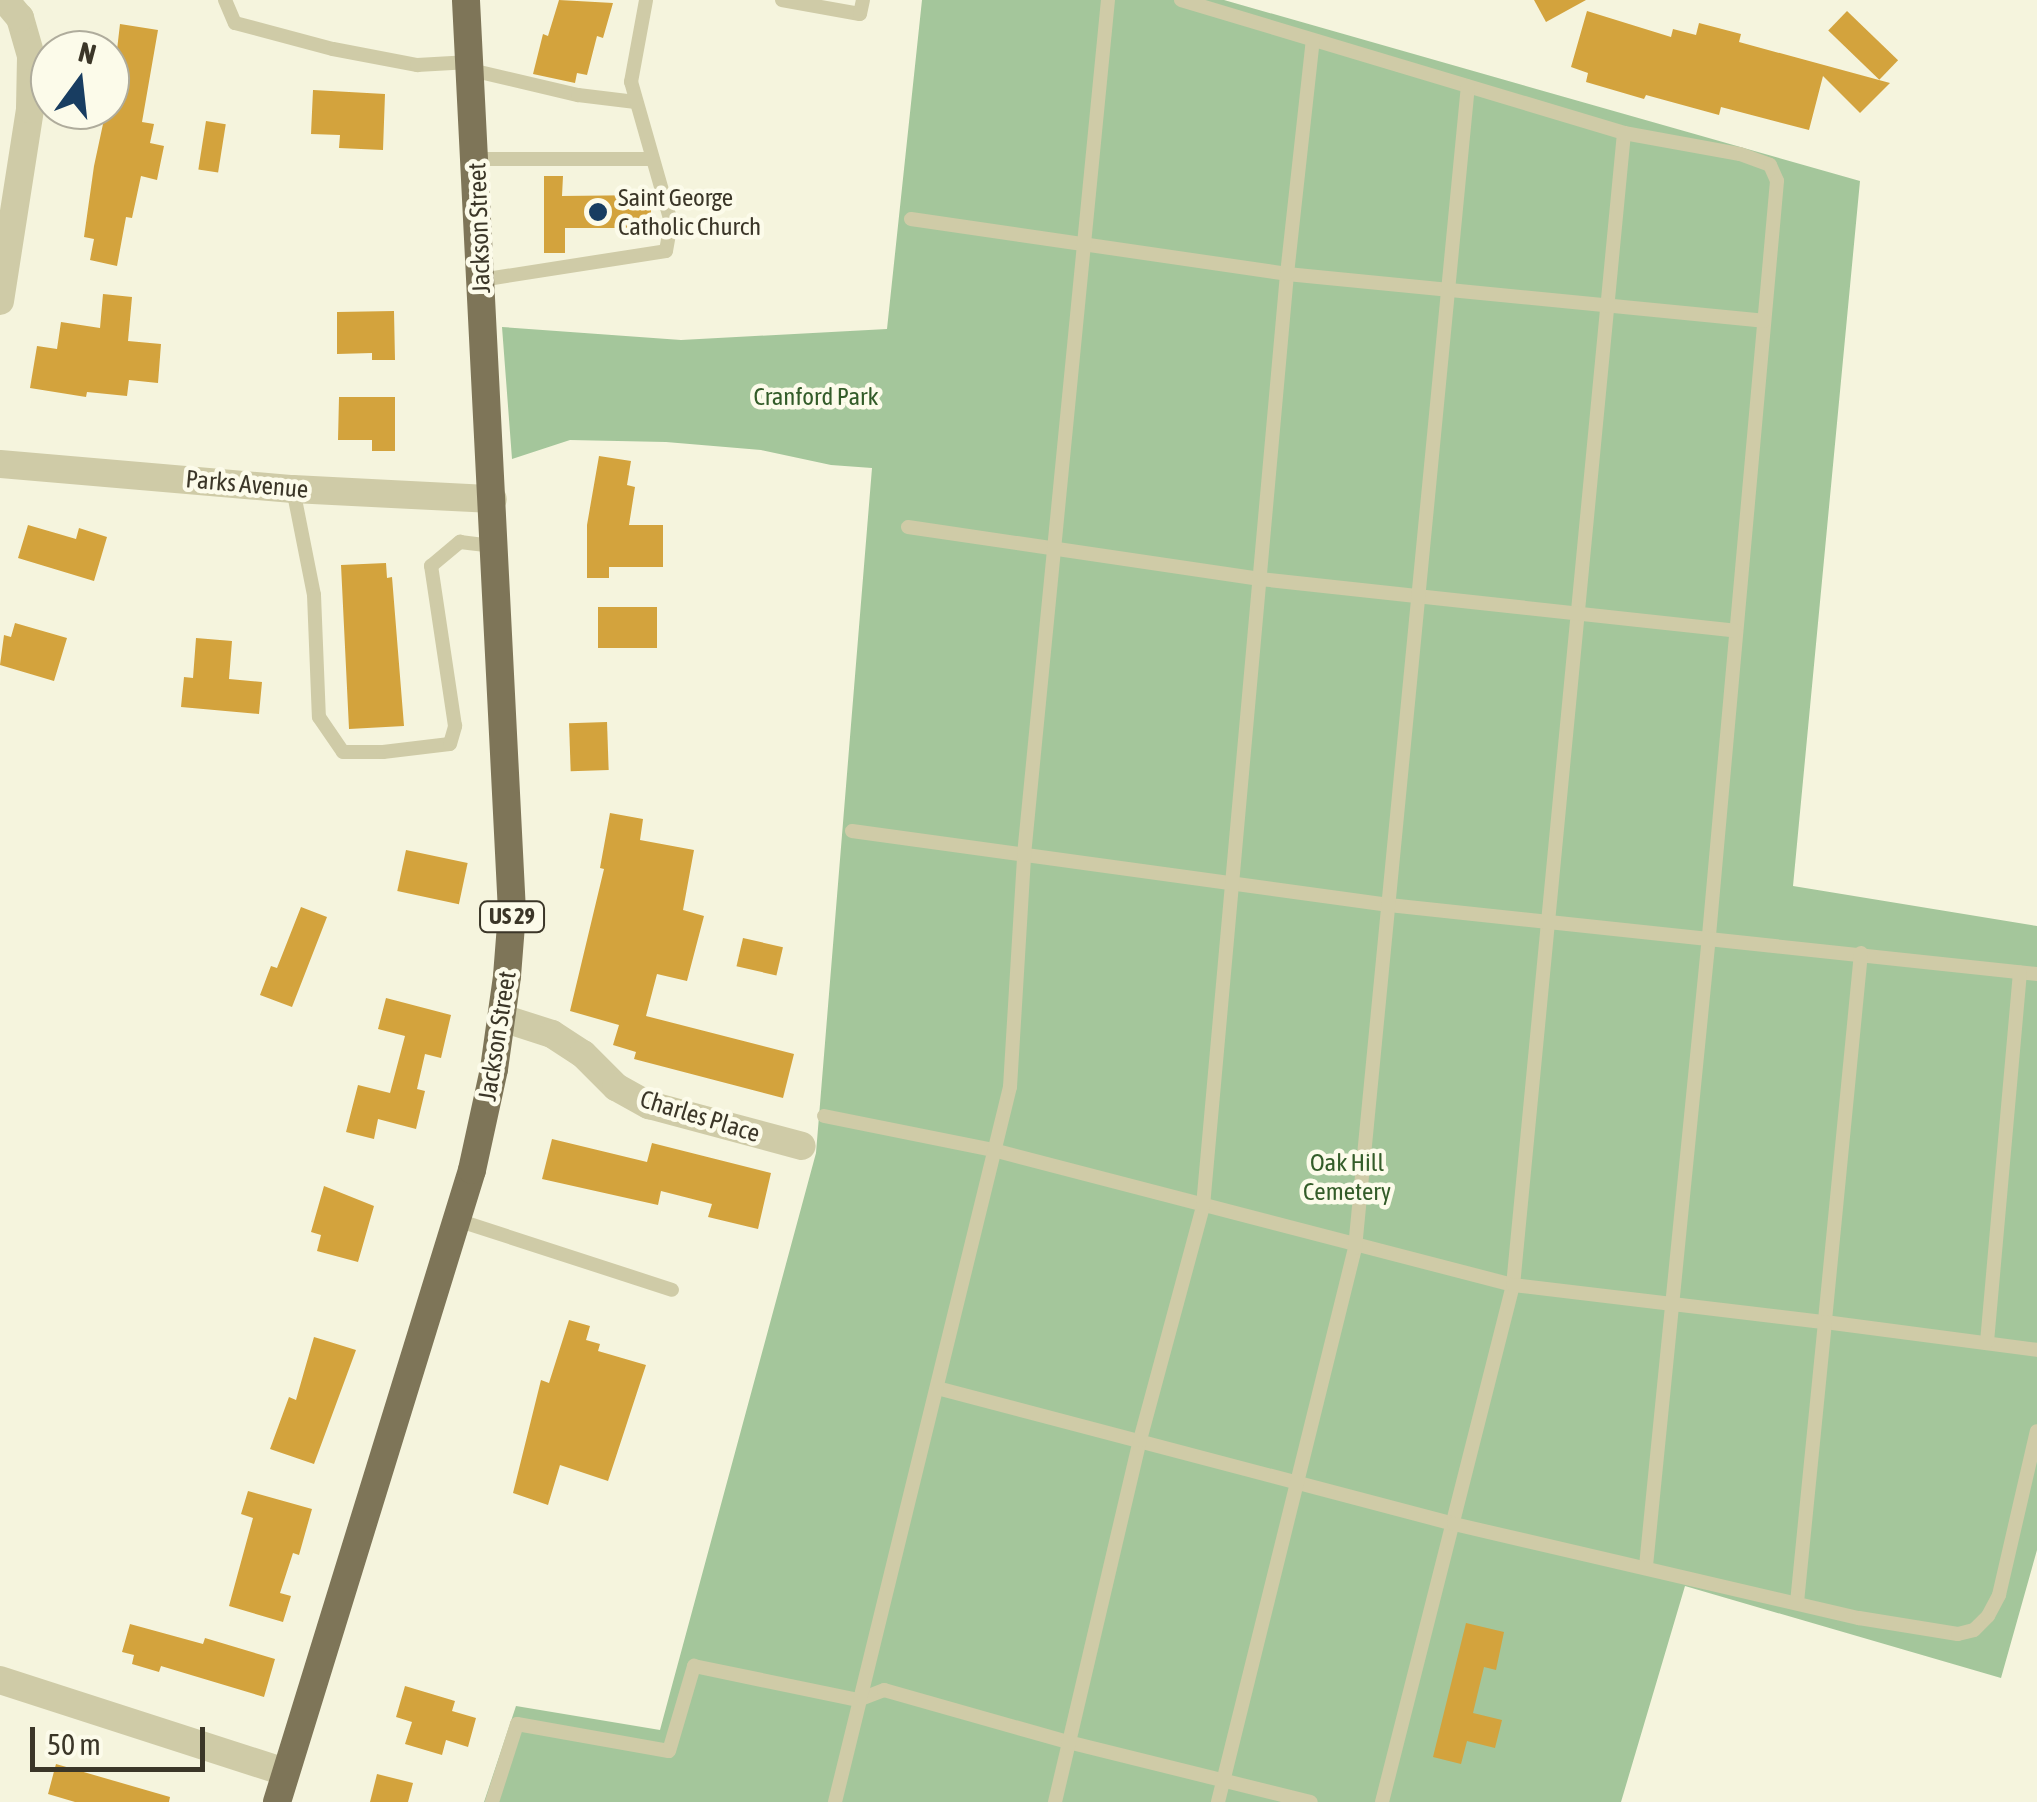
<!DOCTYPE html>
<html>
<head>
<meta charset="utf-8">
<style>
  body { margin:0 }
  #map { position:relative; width:2037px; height:1802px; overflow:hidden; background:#f5f4dd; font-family:"Asap Condensed",sans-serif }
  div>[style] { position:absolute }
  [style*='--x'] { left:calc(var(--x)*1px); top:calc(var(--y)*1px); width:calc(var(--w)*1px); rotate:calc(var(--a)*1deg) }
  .green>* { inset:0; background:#a4c69b }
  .building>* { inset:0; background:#d3a33d; transform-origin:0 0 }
  .service>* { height:14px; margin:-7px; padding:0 7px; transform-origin:7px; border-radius:7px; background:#cfcba7 }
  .minor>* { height:28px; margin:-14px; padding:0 14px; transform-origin:14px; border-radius:14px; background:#cfcba7 }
  .primary>* { height:28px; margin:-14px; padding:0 14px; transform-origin:14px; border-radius:14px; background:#7e7558 }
  .dots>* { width:28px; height:28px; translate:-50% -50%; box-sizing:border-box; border:5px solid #fcfbea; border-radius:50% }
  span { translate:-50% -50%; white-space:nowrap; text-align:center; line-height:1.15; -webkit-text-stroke:9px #fcfbea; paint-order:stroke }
  .shield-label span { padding:2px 8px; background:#fcfbea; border:2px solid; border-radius:8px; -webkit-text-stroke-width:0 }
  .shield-label { font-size:22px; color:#3b3628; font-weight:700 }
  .poi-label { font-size:25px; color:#3b3628 }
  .left { translate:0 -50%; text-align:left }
  .street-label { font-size:25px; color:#3b3628 }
  .park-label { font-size:25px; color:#335c29 }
  .north { position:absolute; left:30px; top:30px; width:100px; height:100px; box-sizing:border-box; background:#fcfbea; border:2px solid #afac9c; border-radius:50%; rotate:15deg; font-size:28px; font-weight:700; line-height:40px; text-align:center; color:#3b3628 }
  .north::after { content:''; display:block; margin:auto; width:35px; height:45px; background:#183d61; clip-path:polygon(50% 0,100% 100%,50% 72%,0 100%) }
  .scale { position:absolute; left:30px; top:1727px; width:175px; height:45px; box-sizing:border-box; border:5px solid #3b3628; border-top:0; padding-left:12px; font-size:30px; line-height:35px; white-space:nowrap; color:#3b3628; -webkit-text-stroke:8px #fcfbea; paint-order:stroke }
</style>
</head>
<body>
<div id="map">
  <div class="green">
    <div style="clip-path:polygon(922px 0,1224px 0,1860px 181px,1793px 886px,2037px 926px,2037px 1550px,2001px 1678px,1685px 1586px,1621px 1802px,484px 1802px,516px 1706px,660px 1730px,816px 1153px,872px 468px,831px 465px,761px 450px,666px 442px,570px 440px,512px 459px,502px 327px,681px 340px,887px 329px)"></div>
  </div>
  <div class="building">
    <div style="clip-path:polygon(559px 0,613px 3px,603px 38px,597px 36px,587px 75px,577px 73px,575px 83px,533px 74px,543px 34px,548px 36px)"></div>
    <div style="clip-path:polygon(1534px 0,1586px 0,1546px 22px)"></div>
    <div style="clip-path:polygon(1587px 11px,1671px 37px,1673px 29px,1696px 35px,1699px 23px,1741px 34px,1739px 42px,1890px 83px,1860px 113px,1823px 76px,1809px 130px,1721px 107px,1719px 115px,1646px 95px,1644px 99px,1586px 82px,1588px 73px,1571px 67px)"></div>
    <div style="left:1847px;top:11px;width:71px;height:27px;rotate:44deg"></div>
    <div style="clip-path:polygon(120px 24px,158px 30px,142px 122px,154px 124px,150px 143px,164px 146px,157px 180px,141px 176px,132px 218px,126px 217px,117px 266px,90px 260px,94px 239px,84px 237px,94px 166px,106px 110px,110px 110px)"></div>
    <div style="clip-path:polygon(313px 90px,385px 94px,383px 150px,339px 148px,340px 135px,311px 134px)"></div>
    <div style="left:206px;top:121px;width:20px;height:49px;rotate:9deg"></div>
    <div style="clip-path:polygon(544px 176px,563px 176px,562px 196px,651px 195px,651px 228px,565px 228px,565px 253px,544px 253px)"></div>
    <div style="clip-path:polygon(103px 294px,132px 297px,128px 341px,161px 344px,158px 383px,129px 380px,127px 396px,87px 392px,86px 397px,30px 388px,37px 346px,57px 349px,61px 322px,100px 328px)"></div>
    <div style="clip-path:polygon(394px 311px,395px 360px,372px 360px,372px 353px,337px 354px,337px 312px)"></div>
    <div style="clip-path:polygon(339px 397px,395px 397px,395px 451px,372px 451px,372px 440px,338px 440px)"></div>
    <div style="clip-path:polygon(599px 456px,631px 461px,627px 485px,635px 487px,629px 525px,663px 525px,663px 567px,609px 567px,609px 578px,587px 578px,587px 525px)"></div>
    <div style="clip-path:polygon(28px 525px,76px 539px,79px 528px,107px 537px,94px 581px,18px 558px)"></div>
    <div style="clip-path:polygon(386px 563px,387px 578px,392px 577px,404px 726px,349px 729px,341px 565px)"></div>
    <div style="left:598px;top:607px;width:59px;height:41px"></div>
    <div style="clip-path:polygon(15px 623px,67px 638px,54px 681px,0 665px,4px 635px,11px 637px)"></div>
    <div style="clip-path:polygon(196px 638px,232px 641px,229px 679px,262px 682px,259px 714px,181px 707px,184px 677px,193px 678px)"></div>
    <div style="left:607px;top:722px;width:48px;height:38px;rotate:88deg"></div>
    <div style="clip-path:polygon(610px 813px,643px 819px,640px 840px,694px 850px,683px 910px,704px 916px,687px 981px,657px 974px,646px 1016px,794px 1054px,783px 1098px,634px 1059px,636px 1052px,613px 1045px,619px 1025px,570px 1011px,604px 869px,600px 868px)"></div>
    <div style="left:406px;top:850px;width:63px;height:42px;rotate:12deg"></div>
    <div style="clip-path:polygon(301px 907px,327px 917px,292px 1007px,260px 995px,271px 966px,277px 968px)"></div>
    <div style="left:743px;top:938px;width:41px;height:29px;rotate:13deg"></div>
    <div style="clip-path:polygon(386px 998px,451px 1015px,441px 1058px,425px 1054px,417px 1089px,425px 1091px,416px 1129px,378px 1119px,374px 1139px,346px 1132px,358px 1085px,390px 1093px,405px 1036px,378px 1029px)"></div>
    <div style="clip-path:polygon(552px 1139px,647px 1162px,652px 1143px,771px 1173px,758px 1229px,708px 1217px,712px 1204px,661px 1191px,658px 1205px,542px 1179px)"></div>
    <div style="clip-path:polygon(324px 1186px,374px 1206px,358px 1262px,317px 1251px,321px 1235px,311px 1232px)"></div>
    <div style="clip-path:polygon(569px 1320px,590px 1326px,586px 1340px,600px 1344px,598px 1351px,646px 1365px,608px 1481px,560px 1465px,548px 1505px,513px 1493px,541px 1380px,549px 1383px)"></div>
    <div style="clip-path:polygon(314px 1337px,356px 1350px,314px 1464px,270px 1449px,289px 1397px,296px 1400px)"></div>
    <div style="clip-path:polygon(248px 1491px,312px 1509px,299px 1555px,293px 1553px,280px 1593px,291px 1596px,283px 1622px,229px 1606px,253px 1518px,241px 1514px)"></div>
    <div style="clip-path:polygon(1466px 1623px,1504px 1632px,1496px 1670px,1484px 1667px,1473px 1713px,1502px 1720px,1495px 1748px,1467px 1741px,1461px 1764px,1433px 1757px)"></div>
    <div style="clip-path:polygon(130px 1624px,203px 1644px,205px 1638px,275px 1659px,264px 1697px,161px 1666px,159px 1672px,132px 1664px,134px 1655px,122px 1652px)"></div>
    <div style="clip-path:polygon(405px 1686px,455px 1701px,452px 1711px,476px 1718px,468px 1747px,446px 1740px,442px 1755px,405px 1744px,412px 1722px,396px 1717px)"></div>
    <div style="clip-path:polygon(56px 1764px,170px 1797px,169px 1802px,75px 1802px,48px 1794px)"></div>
    <div style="clip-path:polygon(377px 1774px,413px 1783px,408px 1802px,370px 1802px)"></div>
  </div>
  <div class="service">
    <div style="--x:225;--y:0;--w:25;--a:67"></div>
    <div style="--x:235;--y:23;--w:101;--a:14.9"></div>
    <div style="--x:333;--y:49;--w:86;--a:10.8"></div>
    <div style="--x:417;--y:65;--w:53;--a:-3.2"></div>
    <div style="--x:782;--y:0;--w:79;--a:10.2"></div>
    <div style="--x:860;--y:14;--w:14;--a:-78"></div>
    <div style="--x:1181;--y:0;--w:463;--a:16.7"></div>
    <div style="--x:1624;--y:133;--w:1157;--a:95.5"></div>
    <div style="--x:1513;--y:1285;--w:533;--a:104.22"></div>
    <div style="--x:471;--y:70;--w:110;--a:13.2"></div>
    <div style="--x:578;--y:95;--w:58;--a:6.9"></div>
    <div style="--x:1624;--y:133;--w:118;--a:10.3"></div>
    <div style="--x:1740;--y:154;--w:32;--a:20"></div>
    <div style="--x:1770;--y:165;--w:17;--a:66"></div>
    <div style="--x:1777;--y:181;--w:758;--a:95.15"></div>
    <div style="--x:1709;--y:936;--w:633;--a:95.71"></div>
    <div style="--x:477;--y:159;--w:175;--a:0"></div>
    <div style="--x:911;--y:219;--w:380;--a:8.3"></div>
    <div style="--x:1287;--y:274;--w:479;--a:5.6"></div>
    <div style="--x:481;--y:280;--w:187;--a:-8.9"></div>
    <div style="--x:666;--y:251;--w:29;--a:-80"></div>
    <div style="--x:671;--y:222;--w:146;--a:-105.9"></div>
    <div style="--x:631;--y:82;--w:83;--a:-79.6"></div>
    <div style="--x:293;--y:489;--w:108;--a:78.8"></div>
    <div style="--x:314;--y:595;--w:122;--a:87.7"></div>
    <div style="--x:319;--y:717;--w:42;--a:55.6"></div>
    <div style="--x:343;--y:752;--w:40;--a:0"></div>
    <div style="--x:383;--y:752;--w:67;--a:-6.8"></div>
    <div style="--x:450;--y:744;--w:19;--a:-74"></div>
    <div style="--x:455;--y:726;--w:162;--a:-98.5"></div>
    <div style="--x:431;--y:566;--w:38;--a:-40"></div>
    <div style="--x:460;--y:542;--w:34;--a:7"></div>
    <div style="--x:908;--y:527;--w:356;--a:8.4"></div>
    <div style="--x:1260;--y:579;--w:478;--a:6.2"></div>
    <div style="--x:852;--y:831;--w:542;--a:7.85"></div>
    <div style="--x:1389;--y:905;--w:652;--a:6.08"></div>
    <div style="--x:1861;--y:953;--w:371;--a:95.6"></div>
    <div style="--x:1825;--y:1322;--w:214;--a:7.5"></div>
    <div style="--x:824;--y:1116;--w:177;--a:11.4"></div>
    <div style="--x:997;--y:1151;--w:533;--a:14.56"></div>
    <div style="--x:1513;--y:1285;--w:314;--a:6.8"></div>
    <div style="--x:1825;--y:1322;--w:282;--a:95.7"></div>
    <div style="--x:457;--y:1220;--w:226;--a:18"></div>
    <div style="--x:1987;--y:1342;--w:371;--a:-84.9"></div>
    <div style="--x:937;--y:1388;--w:535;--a:14.74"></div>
    <div style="--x:1454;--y:1524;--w:416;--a:13.1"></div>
    <div style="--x:1859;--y:1618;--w:100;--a:9.2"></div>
    <div style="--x:1958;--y:1634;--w:16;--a:-14"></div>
    <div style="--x:1974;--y:1630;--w:20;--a:-45"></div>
    <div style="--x:1988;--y:1616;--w:24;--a:-62"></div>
    <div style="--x:1999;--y:1595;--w:168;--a:-77"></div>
    <div style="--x:492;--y:1802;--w:82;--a:-72.2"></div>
    <div style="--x:517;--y:1724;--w:154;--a:10.1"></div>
    <div style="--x:669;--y:1751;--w:89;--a:-73.6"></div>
    <div style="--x:694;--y:1666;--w:167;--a:11.7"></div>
    <div style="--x:858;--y:1700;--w:28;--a:-21"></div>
    <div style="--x:884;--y:1690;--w:191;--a:15.8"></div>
    <div style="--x:1068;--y:1742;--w:250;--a:13.9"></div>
    <div style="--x:835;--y:1802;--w:736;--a:-76.25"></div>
    <div style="--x:1010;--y:1087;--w:232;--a:-86.5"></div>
    <div style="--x:1024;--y:855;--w:859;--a:-84.39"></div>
    <div style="--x:1055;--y:1802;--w:372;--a:-76.8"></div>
    <div style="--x:1140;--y:1440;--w:242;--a:-74.9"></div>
    <div style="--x:1203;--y:1206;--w:936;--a:-84.85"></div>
    <div style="--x:1287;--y:274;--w:235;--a:-83.7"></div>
    <div style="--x:1218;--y:1802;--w:571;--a:-76.11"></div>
    <div style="--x:1355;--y:1248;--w:1167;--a:-84.45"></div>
  </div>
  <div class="minor">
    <div style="--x:0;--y:301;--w:194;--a:-81.1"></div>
    <div style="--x:30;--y:109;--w:53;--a:-88.9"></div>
    <div style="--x:31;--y:56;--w:40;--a:-106"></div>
    <div style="--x:20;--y:18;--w:23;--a:-130"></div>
    <div style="--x:0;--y:464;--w:294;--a:4.9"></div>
    <div style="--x:293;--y:489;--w:200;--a:2.9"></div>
    <div style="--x:502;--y:1018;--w:52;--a:17.7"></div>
    <div style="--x:552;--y:1034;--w:37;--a:33"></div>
    <div style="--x:583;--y:1054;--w:47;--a:45"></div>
    <div style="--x:616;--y:1087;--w:38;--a:29"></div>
    <div style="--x:649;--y:1105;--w:158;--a:15"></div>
    <div style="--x:0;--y:1680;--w:299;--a:17.9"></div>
  </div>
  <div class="primary">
    <div style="--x:277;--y:1802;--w:661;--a:-72.85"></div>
    <div style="--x:472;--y:1170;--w:103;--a:-77.7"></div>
    <div style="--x:494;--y:1069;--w:94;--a:-82"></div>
    <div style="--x:507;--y:976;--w:64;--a:-85.5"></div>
    <div style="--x:512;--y:912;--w:913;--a:-92.89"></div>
  </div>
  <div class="dots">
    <div style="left:598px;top:212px;background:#183d61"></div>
  </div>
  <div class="shield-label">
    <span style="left:512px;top:917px">US 29</span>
  </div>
  <div class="poi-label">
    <span class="left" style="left:618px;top:212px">Saint George<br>Catholic Church</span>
  </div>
  <div class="street-label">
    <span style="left:479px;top:228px;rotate:-92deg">Jackson Street</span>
    <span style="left:247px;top:484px;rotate:5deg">Parks Avenue</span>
    <span style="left:497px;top:1036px;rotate:-81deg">Jackson Street</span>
    <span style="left:700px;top:1116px;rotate:17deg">Charles Place</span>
  </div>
  <div class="park-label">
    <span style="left:816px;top:396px">Cranford Park</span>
    <span style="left:1347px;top:1177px">Oak Hill<br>Cemetery</span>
  </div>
  <div class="north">N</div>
  <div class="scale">50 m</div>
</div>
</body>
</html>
